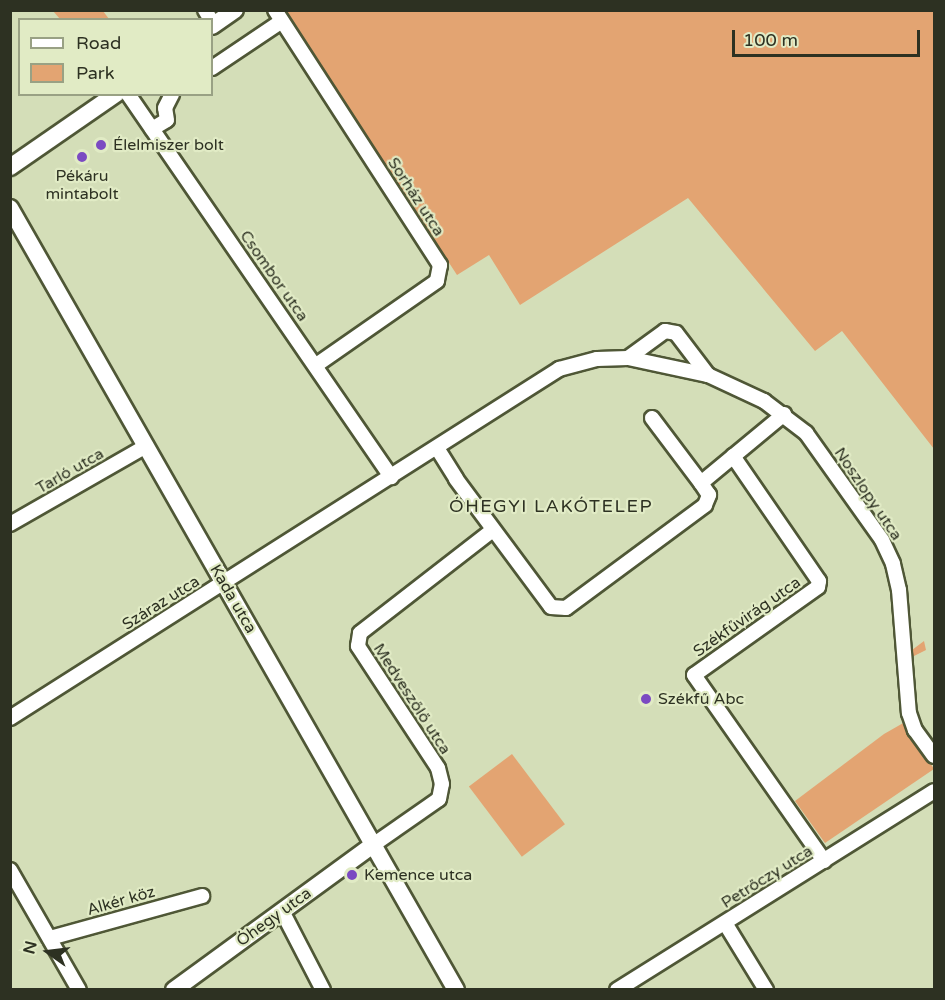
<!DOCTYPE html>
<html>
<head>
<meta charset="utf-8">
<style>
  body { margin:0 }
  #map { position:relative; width:945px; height:1000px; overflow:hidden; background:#d4deb8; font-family:"Varela Round",sans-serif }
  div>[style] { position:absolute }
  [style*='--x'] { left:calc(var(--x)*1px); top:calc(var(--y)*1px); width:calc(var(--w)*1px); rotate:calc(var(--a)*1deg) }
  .green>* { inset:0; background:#e3a472; transform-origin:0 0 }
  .roads { filter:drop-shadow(2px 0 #4f5736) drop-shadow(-2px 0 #4f5736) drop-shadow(0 2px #4f5736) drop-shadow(0 -2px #4f5736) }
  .minor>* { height:14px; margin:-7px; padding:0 7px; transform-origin:7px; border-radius:7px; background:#fff }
  .tertiary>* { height:16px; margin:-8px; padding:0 8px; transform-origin:8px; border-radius:8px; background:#fff }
  .dots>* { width:16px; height:16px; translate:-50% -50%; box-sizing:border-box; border:3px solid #e1ebc5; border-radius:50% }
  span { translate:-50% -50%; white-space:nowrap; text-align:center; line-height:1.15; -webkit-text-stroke:4.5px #e1ebc5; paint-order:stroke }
  .poi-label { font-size:16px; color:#2d3122 }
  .left { translate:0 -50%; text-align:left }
  .street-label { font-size:16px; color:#2d3122 }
  .neighbourhood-label { font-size:18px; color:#2d3122; letter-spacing:1.5px }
  .frame { position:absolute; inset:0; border:12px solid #2d3122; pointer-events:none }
  .legend { position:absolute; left:18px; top:18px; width:195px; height:78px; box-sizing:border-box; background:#e1ebc5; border:2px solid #99a184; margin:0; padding:8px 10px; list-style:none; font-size:18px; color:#2d3122 }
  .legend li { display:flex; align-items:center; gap:12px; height:30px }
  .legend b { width:30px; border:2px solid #99a184 }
  .north { position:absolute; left:18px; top:922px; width:60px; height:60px; -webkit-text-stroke:4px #e1ebc5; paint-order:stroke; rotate:284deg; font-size:16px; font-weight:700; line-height:24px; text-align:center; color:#2d3122 }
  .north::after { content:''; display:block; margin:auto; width:21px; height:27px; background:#2d3122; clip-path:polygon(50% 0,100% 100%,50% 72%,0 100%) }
  .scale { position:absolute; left:732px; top:30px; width:188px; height:27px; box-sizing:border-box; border:3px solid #2d3122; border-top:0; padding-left:8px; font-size:18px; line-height:21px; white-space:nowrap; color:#2d3122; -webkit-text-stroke:4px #e1ebc5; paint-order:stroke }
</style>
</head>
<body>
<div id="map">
  <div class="green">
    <div style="clip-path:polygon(53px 11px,103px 11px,109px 19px,60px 19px)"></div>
    <div style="clip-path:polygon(285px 11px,934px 11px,934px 449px,842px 331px,815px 351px,688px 198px,520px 305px,489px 255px,457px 275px)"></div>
    <div style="clip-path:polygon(924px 641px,926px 650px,912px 657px,912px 650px)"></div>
    <div style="clip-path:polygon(905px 722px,934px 769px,825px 843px,795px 801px,884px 734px)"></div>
    <div style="left:512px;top:754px;width:88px;height:54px;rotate:53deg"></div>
  </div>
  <div class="roads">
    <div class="minor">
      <div style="--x:205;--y:10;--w:12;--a:59"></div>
      <div style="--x:275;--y:10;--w:304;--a:57.1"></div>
      <div style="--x:440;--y:265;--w:16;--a:101"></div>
      <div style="--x:437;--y:281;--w:147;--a:145.2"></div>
      <div style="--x:212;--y:68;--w:84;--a:-33.9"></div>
      <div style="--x:128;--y:94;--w:465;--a:55.5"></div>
      <div style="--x:152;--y:129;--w:17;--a:-31"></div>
      <div style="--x:167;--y:120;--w:12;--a:-99"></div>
      <div style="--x:165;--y:108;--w:16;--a:-63"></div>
      <div style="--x:628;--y:358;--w:46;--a:-36.1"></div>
      <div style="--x:665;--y:331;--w:11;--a:10"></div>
      <div style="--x:676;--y:333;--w:53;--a:52.7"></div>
      <div style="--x:652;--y:418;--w:81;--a:53"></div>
      <div style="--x:437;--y:448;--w:36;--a:58"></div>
      <div style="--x:456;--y:479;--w:159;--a:53.4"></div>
      <div style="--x:551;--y:607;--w:15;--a:4"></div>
      <div style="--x:566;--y:608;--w:173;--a:-36.5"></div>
      <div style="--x:705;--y:505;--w:11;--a:-68"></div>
      <div style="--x:709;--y:495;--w:14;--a:-124"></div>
      <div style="--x:701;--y:483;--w:108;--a:-39.7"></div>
      <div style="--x:733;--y:456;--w:152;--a:55.5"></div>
      <div style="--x:819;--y:581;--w:6;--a:99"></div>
      <div style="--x:818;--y:587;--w:152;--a:144.6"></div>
      <div style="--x:694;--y:675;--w:227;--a:55"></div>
      <div style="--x:10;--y:524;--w:157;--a:-29.8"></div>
      <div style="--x:10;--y:718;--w:651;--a:-32.44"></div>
      <div style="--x:559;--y:369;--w:39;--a:-15"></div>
      <div style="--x:597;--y:359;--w:31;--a:-2"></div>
      <div style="--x:628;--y:358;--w:82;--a:12"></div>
      <div style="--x:708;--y:375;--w:62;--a:24.9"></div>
      <div style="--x:764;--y:401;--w:53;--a:37.3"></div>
      <div style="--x:806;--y:433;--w:131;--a:54.6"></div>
      <div style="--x:882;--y:540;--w:26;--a:65"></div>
      <div style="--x:893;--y:564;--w:27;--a:77"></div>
      <div style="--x:899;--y:590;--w:123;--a:85.4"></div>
      <div style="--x:909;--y:713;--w:18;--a:71"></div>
      <div style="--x:915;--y:730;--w:32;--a:54"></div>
      <div style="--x:373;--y:845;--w:80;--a:-34.9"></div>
      <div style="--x:439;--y:799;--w:15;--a:-79"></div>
      <div style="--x:442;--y:784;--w:16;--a:-104"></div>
      <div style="--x:438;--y:768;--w:146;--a:-123.3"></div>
      <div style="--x:358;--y:646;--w:13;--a:-81"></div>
      <div style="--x:360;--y:633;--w:168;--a:-37.8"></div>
      <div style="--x:10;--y:870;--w:138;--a:60.1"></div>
      <div style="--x:282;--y:911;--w:89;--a:62.6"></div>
      <div style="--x:725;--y:923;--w:79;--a:58.5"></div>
      <div style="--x:50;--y:938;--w:158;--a:-15.4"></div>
      <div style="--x:617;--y:990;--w:374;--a:-32.1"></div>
    </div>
    <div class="tertiary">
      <div style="--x:212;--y:26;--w:28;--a:-35"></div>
      <div style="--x:10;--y:167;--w:129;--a:-34.6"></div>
      <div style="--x:10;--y:208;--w:900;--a:60.3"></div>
      <div style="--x:174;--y:990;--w:246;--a:-36.1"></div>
    </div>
  </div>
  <div class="dots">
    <div style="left:101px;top:145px;background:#7b4ac2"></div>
    <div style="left:82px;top:157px;background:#7b4ac2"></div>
    <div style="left:646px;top:699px;background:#7b4ac2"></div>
    <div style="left:352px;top:875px;background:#7b4ac2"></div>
  </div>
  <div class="poi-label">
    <span class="left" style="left:113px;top:145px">Élelmiszer bolt</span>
    <span style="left:82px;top:185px">Pékáru<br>mintabolt</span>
    <span class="left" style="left:658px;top:699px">Székfű Abc</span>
    <span class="left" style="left:364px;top:875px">Kemence utca</span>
  </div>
  <div class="street-label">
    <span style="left:416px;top:197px;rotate:57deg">Sorház utca</span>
    <span style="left:274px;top:276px;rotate:55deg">Csombor utca</span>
    <span style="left:70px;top:471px;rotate:-30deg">Tarló utca</span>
    <span style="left:868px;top:494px;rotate:56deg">Noszlopy utca</span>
    <span style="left:233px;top:599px;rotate:60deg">Kada utca</span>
    <span style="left:161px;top:603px;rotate:-32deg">Száraz utca</span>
    <span style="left:747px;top:617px;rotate:-35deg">Székfűvirág utca</span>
    <span style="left:412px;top:699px;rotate:57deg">Medveszőlő utca</span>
    <span style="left:767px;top:877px;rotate:-32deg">Petrőczy utca</span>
    <span style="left:121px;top:901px;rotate:-16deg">Alkér köz</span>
    <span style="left:274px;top:917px;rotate:-36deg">Óhegy utca</span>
  </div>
  <div class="neighbourhood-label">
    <span style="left:551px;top:506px">ÓHEGYI LAKÓTELEP</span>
  </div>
  <div class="frame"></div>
  <ul class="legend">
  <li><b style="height:8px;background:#fff"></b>Road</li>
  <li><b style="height:16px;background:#e3a472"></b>Park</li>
  </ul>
  <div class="north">N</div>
  <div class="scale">100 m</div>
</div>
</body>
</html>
